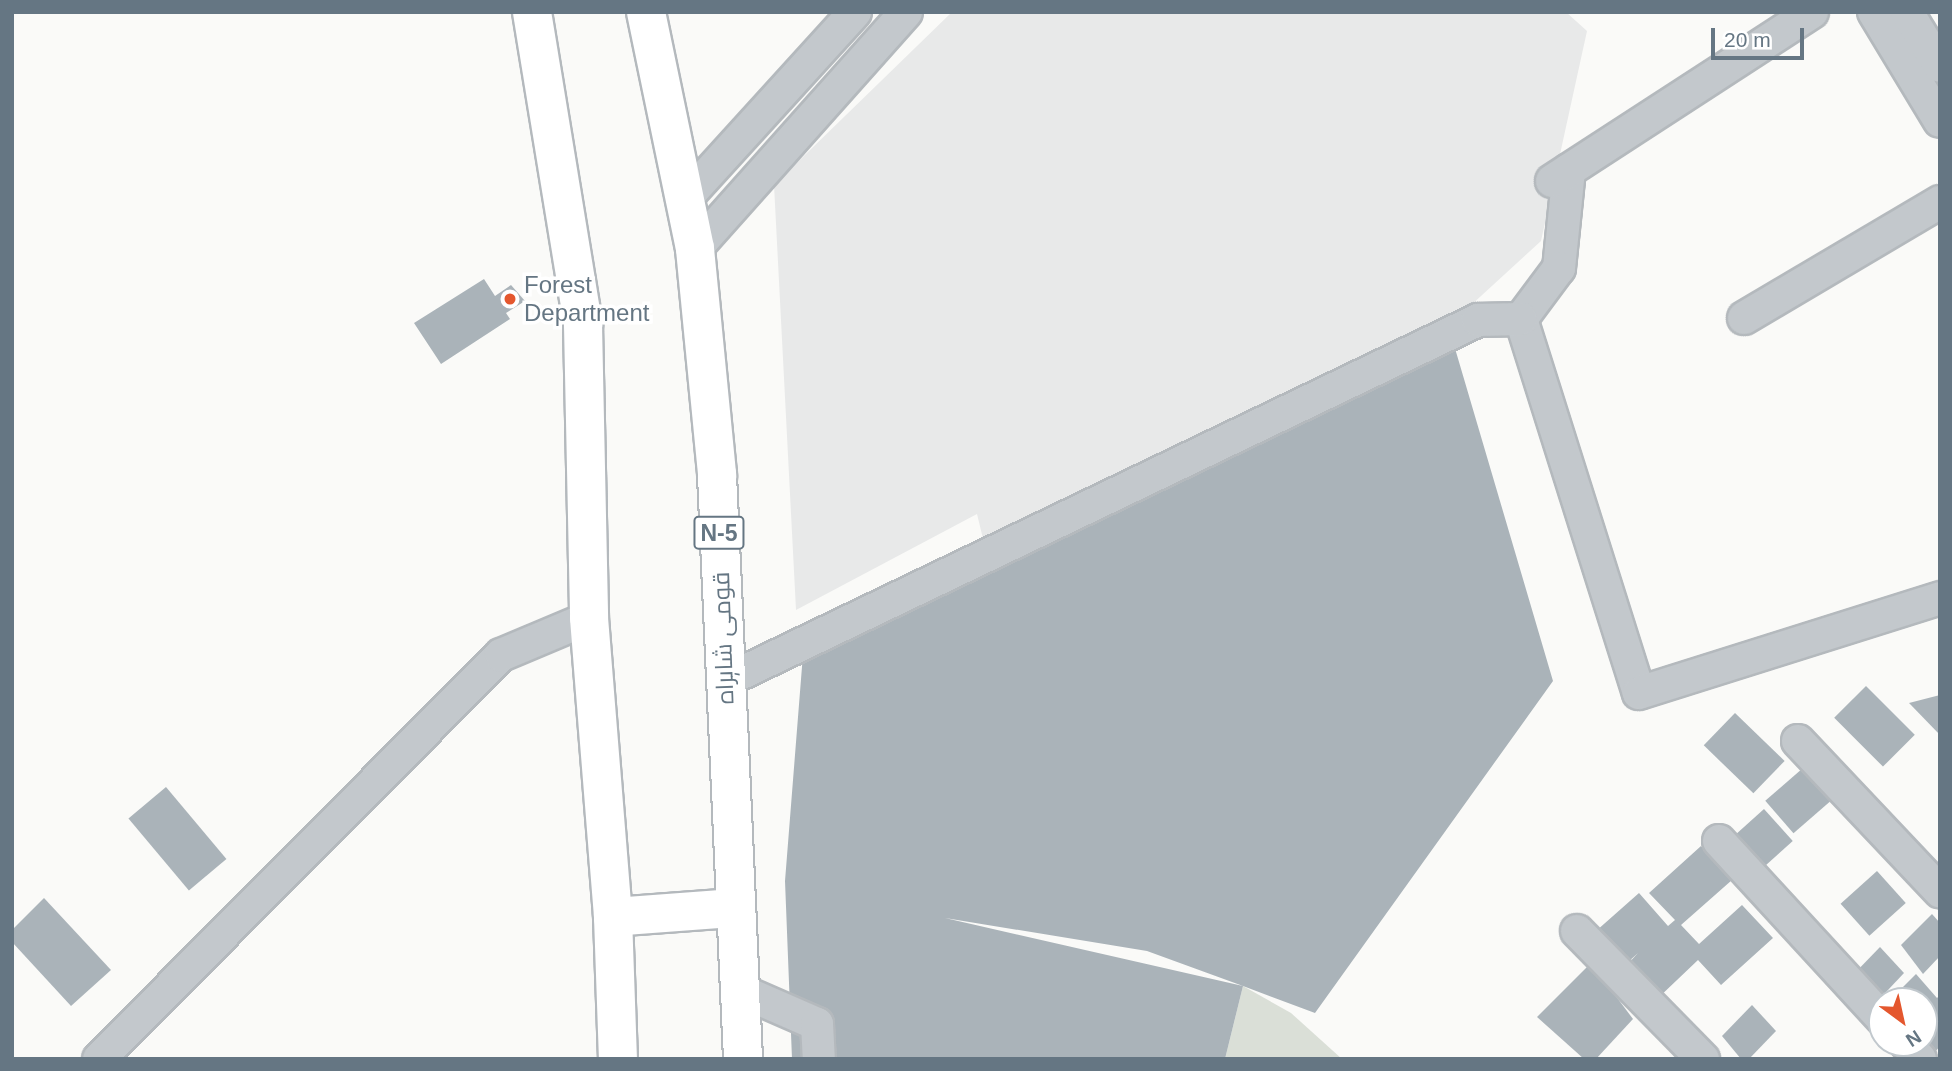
<!DOCTYPE html>
<html>
<head>
<meta charset="utf-8">
<style>
  body { margin:0 }
  #map { position:relative; width:1952px; height:1071px; overflow:hidden; background:#fafaf8; font-family:Arial,Cairo,sans-serif }
  div>[style] { position:absolute }
  [style*='--x'] { left:calc(var(--x)*1px); top:calc(var(--y)*1px); width:calc(var(--w)*1px); rotate:calc(var(--a)*1deg) }
  .built>* { inset:0; background:#e8e9e9 }
  .green>* { inset:0; background:#dadfd7 }
  .building>* { inset:0; background:#aab3b9; transform-origin:0 0 }
  .roads { filter:drop-shadow(2px 0 #b4b9bd) drop-shadow(-2px 0 #b4b9bd) drop-shadow(0 2px #b4b9bd) drop-shadow(0 -2px #b4b9bd) }
  .minor>* { height:32px; margin:-16px; padding:0 16px; transform-origin:16px; border-radius:16px; background:#c3c8cc }
  .highway>* { height:38px; margin:-19px; padding:0 19px; transform-origin:19px; border-radius:19px; background:#fff }
  .dots>* { width:19px; height:19px; translate:-50% -50%; box-sizing:border-box; border:4px solid #fff; border-radius:50% }
  span { translate:-50% -50%; white-space:nowrap; text-align:center; line-height:1.15; -webkit-text-stroke:7px #fff; paint-order:stroke }
  .shield-label span { padding:2px 5px; background:#fff; border:2px solid; border-radius:5px; -webkit-text-stroke-width:0 }
  .shield-label { font-size:23px; color:#657683; font-weight:700 }
  .poi-label { font-size:24px; color:#657683 }
  .left { translate:0 -50%; text-align:left }
  .street-label { font-size:24px; color:#657683 }
  .frame { position:absolute; inset:0; border:14px solid #657683; pointer-events:none }
  .north { position:absolute; left:1868px; top:987px; width:70px; height:70px; box-sizing:border-box; background:#fff; border:2px solid #c1c8cd; border-radius:50%; rotate:147deg; font-size:19px; font-weight:700; line-height:28px; text-align:center; color:#657683 }
  .north::after { content:''; display:block; margin:auto; width:24px; height:32px; background:#e4572e; clip-path:polygon(50% 0,100% 100%,50% 72%,0 100%) }
  .scale { position:absolute; left:1711px; top:28px; width:93px; height:32px; box-sizing:border-box; border:4px solid #657683; border-top:0; padding-left:9px; font-size:21px; line-height:24px; white-space:nowrap; color:#657683; -webkit-text-stroke:5px #fff; paint-order:stroke }
</style>
</head>
<body>
<div id="map">
  <div class="built">
    <div style="clip-path:polygon(952px 12px,1566px 12px,1587px 31px,1541px 241px,1469px 307px,985px 547px,977px 514px,796px 610px,774px 185px)"></div>
  </div>
  <div class="green">
    <div style="clip-path:polygon(1243px 986px,1291px 1013px,1342px 1059px,1225px 1059px)"></div>
  </div>
  <div class="building">
    <div style="clip-path:polygon(484px 279px,495px 296px,511px 285px,525px 301px,506px 313px,510px 319px,441px 364px,414px 323px)"></div>
    <div style="clip-path:polygon(evenodd,1454px 345px,1553px 681px,1315px 1013px,1243px 986px,1225px 1059px,792px 1059px,785px 881px,803px 654px,1454px 345px,945px 918px,1147px 951px,1243px 986px,945px 918px)"></div>
    <div style="left:1866px;top:686px;width:69px;height:45px;rotate:45deg"></div>
    <div style="clip-path:polygon(1940px 695px,1940px 735px,1909px 703px)"></div>
    <div style="left:1735px;top:713px;width:69px;height:45px;rotate:44deg"></div>
    <div style="left:1803px;top:768px;width:43px;height:50px;rotate:49deg"></div>
    <div style="left:166px;top:787px;width:94px;height:49px;rotate:50deg"></div>
    <div style="left:1764px;top:809px;width:43px;height:49px;rotate:48deg"></div>
    <div style="clip-path:polygon(1701px 846px,1732px 880px,1681px 925px,1699px 944px,1742px 905px,1773px 938px,1721px 985px,1698px 960px,1656px 1000px,1625px 967px,1638px 953px,1616px 973px,1587px 939px,1639px 893px,1668px 926px,1675px 920px,1649px 893px)"></div>
    <div style="left:1877px;top:871px;width:43px;height:49px;rotate:48deg"></div>
    <div style="clip-path:polygon(44px 898px,111px 970px,71px 1006px,12px 942px,12px 930px)"></div>
    <div style="clip-path:polygon(1932px 914px,1940px 923px,1940px 956px,1923px 974px,1901px 945px)"></div>
    <div style="clip-path:polygon(1880px 947px,1904px 973px,1872px 1007px,1850px 978px)"></div>
    <div style="clip-path:polygon(1591px 963px,1633px 1019px,1596px 1059px,1584px 1059px,1537px 1017px)"></div>
    <div style="clip-path:polygon(1916px 974px,1937px 998px,1940px 995px,1940px 1046px,1935px 1052px,1924px 1034px,1924px 1001px,1889px 1001px)"></div>
    <div style="clip-path:polygon(1752px 1005px,1776px 1031px,1749px 1059px,1741px 1059px,1722px 1036px)"></div>
  </div>
  <div class="roads">
    <div class="minor">
      <div style="--x:1874;--y:12;--w:127;--a:58.8"></div>
      <div style="--x:1907;--y:12;--w:63;--a:58.6"></div>
      <div style="--x:1569;--y:170;--w:99;--a:95.8"></div>
      <div style="--x:1559;--y:268;--w:64;--a:126.7"></div>
      <div style="--x:1521;--y:319;--w:392;--a:72.5"></div>
      <div style="--x:1639;--y:693;--w:316;--a:-17.5"></div>
      <div style="--x:1552;--y:181;--w:310;--a:-33"></div>
      <div style="--x:684;--y:200;--w:254;--a:-47.7"></div>
      <div style="--x:695;--y:249;--w:317;--a:-48.3"></div>
      <div style="--x:1744;--y:318;--w:228;--a:-30.6"></div>
      <div style="--x:725;--y:681;--w:835;--a:-25.61"></div>
      <div style="--x:1478;--y:320;--w:43;--a:-1.3"></div>
      <div style="--x:1798;--y:741;--w:207;--a:46.6"></div>
      <div style="--x:1719;--y:841;--w:241;--a:47.4"></div>
      <div style="--x:1577;--y:931;--w:180;--a:45.5"></div>
      <div style="--x:739;--y:990;--w:85;--a:23.6"></div>
      <div style="--x:817;--y:1024;--w:35;--a:87"></div>
      <div style="--x:1906;--y:1043;--w:21;--a:49"></div>
      <div style="--x:99;--y:1059;--w:570;--a:-45.14"></div>
      <div style="--x:501;--y:655;--w:95;--a:-22.8"></div>
    </div>
    <div class="highway">
      <div style="--x:532;--y:12;--w:317;--a:80.7"></div>
      <div style="--x:583;--y:325;--w:293;--a:88.8"></div>
      <div style="--x:589;--y:618;--w:300;--a:85.4"></div>
      <div style="--x:613;--y:917;--w:142;--a:88"></div>
      <div style="--x:646;--y:12;--w:242;--a:78.3"></div>
      <div style="--x:695;--y:249;--w:227;--a:84.4"></div>
      <div style="--x:717;--y:475;--w:585;--a:87.45"></div>
      <div style="--x:613;--y:917;--w:120;--a:-4.3"></div>
    </div>
  </div>
  <div class="dots">
    <div style="left:510px;top:299px;background:#e4572e"></div>
  </div>
  <div class="shield-label">
    <span style="left:719px;top:533px">N-5</span>
  </div>
  <div class="poi-label">
    <span class="left" style="left:524px;top:299px">Forest<br>Department</span>
  </div>
  <div class="street-label">
    <span style="left:723px;top:638px;rotate:-92deg">قومی شاہراہ</span>
  </div>
  <div class="frame"></div>
  <div class="north">N</div>
  <div class="scale">20 m</div>
</div>
</body>
</html>
